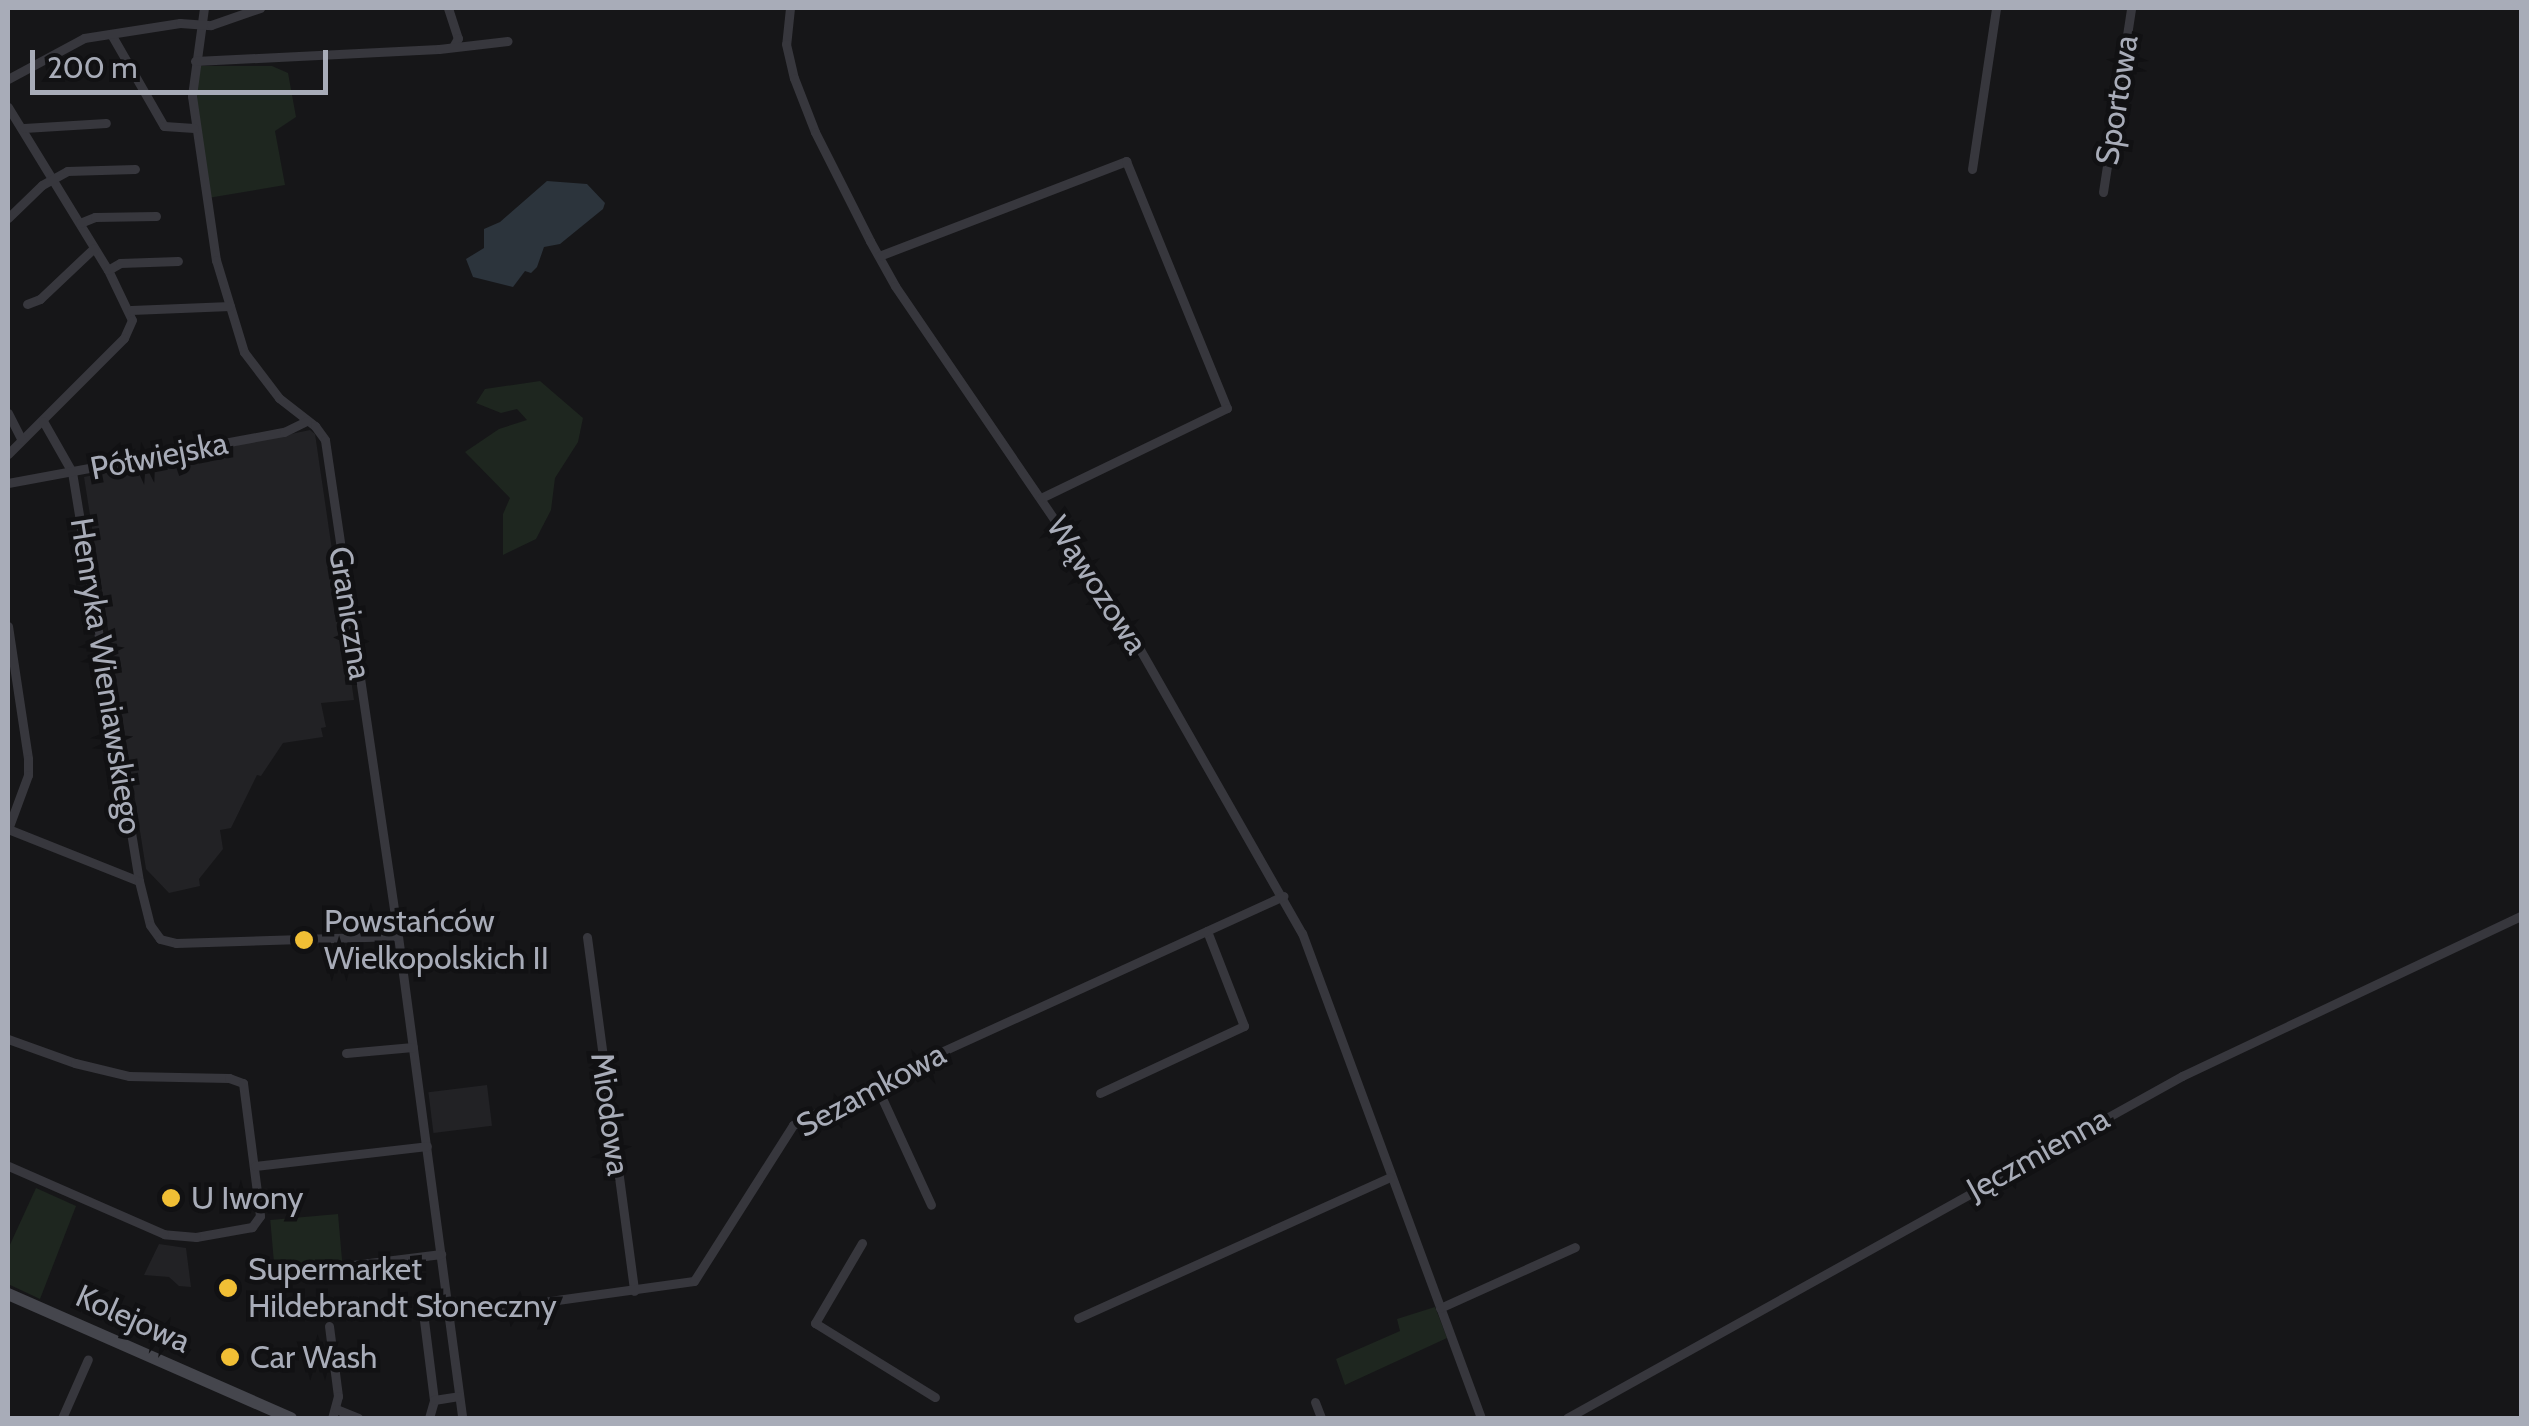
<!DOCTYPE html>
<html>
<head>
<meta charset="utf-8">
<style>
  body { margin:0 }
  #map { position:relative; width:2529px; height:1426px; overflow:hidden; background:#161618; font-family:Cabin,sans-serif }
  div>[style] { position:absolute }
  [style*='--x'] { left:calc(var(--x)*1px); top:calc(var(--y)*1px); width:calc(var(--w)*1px); rotate:calc(var(--a)*1deg) }
  .built>* { inset:0; background:#222225; transform-origin:0 0 }
  .green>* { inset:0; background:#1e261f; transform-origin:0 0 }
  .water>* { inset:0; background:#2c343c }
  .street>* { height:9px; margin:-4.5px; padding:0 4.5px; transform-origin:4.5px; border-radius:4.5px; background:#37373d }
  .secondary>* { height:12px; margin:-6px; padding:0 6px; transform-origin:6px; border-radius:6px; background:#45464d }
  .dots>* { width:28px; height:28px; translate:-50% -50%; box-sizing:border-box; border:5px solid #111113; border-radius:50% }
  span { translate:-50% -50%; white-space:nowrap; text-align:center; line-height:1.15; -webkit-text-stroke:9px #111113; paint-order:stroke }
  .street-label { font-size:32px; color:#a8acb8 }
  .poi-label { font-size:32px; color:#a8acb8 }
  .left { translate:0 -50%; text-align:left }
  .frame { position:absolute; inset:0; border:10px solid #a8acb8; pointer-events:none }
  .scale { position:absolute; left:30px; top:50px; width:298px; height:45px; box-sizing:border-box; border:5px solid #a8acb8; border-top:0; padding-left:12px; font-size:30px; line-height:35px; white-space:nowrap; color:#a8acb8; -webkit-text-stroke:8px #111113; paint-order:stroke }
</style>
</head>
<body>
<div id="map">
  <div class="built">
    <div style="clip-path:polygon(310px 430px,315px 434px,354px 700px,321px 703px,326px 727px,321px 728px,323px 737px,283px 743px,261px 776px,257px 775px,231px 828px,220px 830px,223px 849px,199px 879px,200px 886px,169px 893px,146px 869px,84px 477px)"></div>
    <div style="left:487px;top:1085px;width:41px;height:59px;rotate:83deg"></div>
    <div style="clip-path:polygon(159px 1244px,186px 1248px,191px 1287px,179px 1286px,169px 1277px,144px 1275px)"></div>
  </div>
  <div class="green">
    <div style="clip-path:polygon(196px 66px,272px 66px,288px 73px,296px 117px,275px 131px,285px 185px,208px 198px,196px 125px)"></div>
    <div style="clip-path:polygon(540px 381px,583px 418px,578px 442px,555px 478px,551px 510px,536px 539px,503px 555px,503px 514px,510px 498px,465px 452px,499px 429px,527px 420px,517px 409px,501px 413px,476px 403px,485px 389px)"></div>
    <div style="clip-path:polygon(36px 1188px,76px 1206px,40px 1299px,8px 1284px,8px 1249px)"></div>
    <div style="left:338px;top:1214px;width:53px;height:68px;rotate:85deg"></div>
    <div style="clip-path:polygon(1435px 1307px,1447px 1338px,1345px 1385px,1336px 1359px,1400px 1331px,1397px 1319px)"></div>
  </div>
  <div class="water">
    <div style="clip-path:polygon(547px 181px,587px 184px,605px 203px,603px 209px,560px 244px,544px 247px,537px 267px,531px 273px,525px 271px,513px 287px,473px 277px,466px 259px,484px 248px,484px 229px,500px 222px)"></div>
  </div>
  <div class="street">
    <div style="--x:204;--y:8;--w:89;--a:97.8"></div>
    <div style="--x:192;--y:96;--w:166;--a:81.7"></div>
    <div style="--x:216;--y:260;--w:96;--a:73.1"></div>
    <div style="--x:244;--y:352;--w:58;--a:52.7"></div>
    <div style="--x:279;--y:398;--w:46;--a:37.9"></div>
    <div style="--x:315;--y:426;--w:17;--a:54"></div>
    <div style="--x:325;--y:440;--w:501;--a:81.63"></div>
    <div style="--x:398;--y:936;--w:486;--a:82.4"></div>
    <div style="--x:448;--y:8;--w:32;--a:72"></div>
    <div style="--x:458;--y:38;--w:10;--a:119"></div>
    <div style="--x:790;--y:8;--w:36;--a:96"></div>
    <div style="--x:786;--y:44;--w:35;--a:77"></div>
    <div style="--x:794;--y:78;--w:58;--a:68.7"></div>
    <div style="--x:815;--y:132;--w:122;--a:63.2"></div>
    <div style="--x:870;--y:241;--w:51;--a:60.9"></div>
    <div style="--x:895;--y:286;--w:410;--a:55.7"></div>
    <div style="--x:1126;--y:625;--w:355;--a:60.3"></div>
    <div style="--x:1302;--y:933;--w:517;--a:69.74"></div>
    <div style="--x:111;--y:34;--w:106;--a:60.1"></div>
    <div style="--x:164;--y:126;--w:30;--a:4"></div>
    <div style="--x:195;--y:61;--w:244;--a:-2.8"></div>
    <div style="--x:439;--y:49;--w:69;--a:-6.6"></div>
    <div style="--x:8;--y:79;--w:86;--a:-28.3"></div>
    <div style="--x:84;--y:38;--w:97;--a:-8.9"></div>
    <div style="--x:180;--y:23;--w:31;--a:4"></div>
    <div style="--x:211;--y:25;--w:52;--a:-19.1"></div>
    <div style="--x:8;--y:107;--w:191;--a:58.5"></div>
    <div style="--x:108;--y:270;--w:55;--a:64.4"></div>
    <div style="--x:132;--y:320;--w:20;--a:114"></div>
    <div style="--x:124;--y:338;--w:164;--a:135"></div>
    <div style="--x:24;--y:128;--w:82;--a:-3.5"></div>
    <div style="--x:1972;--y:169;--w:163;--a:-81.5"></div>
    <div style="--x:2103;--y:192;--w:186;--a:-81.3"></div>
    <div style="--x:8;--y:218;--w:47;--a:-44.1"></div>
    <div style="--x:42;--y:185;--w:29;--a:-29"></div>
    <div style="--x:67;--y:171;--w:68;--a:-1.7"></div>
    <div style="--x:80;--y:223;--w:16;--a:-22"></div>
    <div style="--x:95;--y:217;--w:61;--a:-0.9"></div>
    <div style="--x:879;--y:256;--w:265;--a:-21"></div>
    <div style="--x:1126;--y:161;--w:267;--a:67.8"></div>
    <div style="--x:1227;--y:408;--w:207;--a:154.2"></div>
    <div style="--x:108;--y:270;--w:14;--a:-30"></div>
    <div style="--x:120;--y:263;--w:58;--a:-2"></div>
    <div style="--x:27;--y:304;--w:14;--a:-21"></div>
    <div style="--x:40;--y:299;--w:74;--a:-43.4"></div>
    <div style="--x:131;--y:310;--w:99;--a:-2.3"></div>
    <div style="--x:8;--y:413;--w:30;--a:63"></div>
    <div style="--x:43;--y:421;--w:59;--a:60.4"></div>
    <div style="--x:72;--y:472;--w:414;--a:80.7"></div>
    <div style="--x:8;--y:483;--w:281;--a:-10.5"></div>
    <div style="--x:284;--y:432;--w:25;--a:-26"></div>
    <div style="--x:8;--y:626;--w:134;--a:81.4"></div>
    <div style="--x:28;--y:759;--w:16;--a:90"></div>
    <div style="--x:28;--y:775;--w:58;--a:110.3"></div>
    <div style="--x:8;--y:829;--w:141;--a:21.7"></div>
    <div style="--x:139;--y:881;--w:45;--a:76"></div>
    <div style="--x:150;--y:925;--w:17;--a:54"></div>
    <div style="--x:160;--y:939;--w:16;--a:14"></div>
    <div style="--x:176;--y:943;--w:222;--a:-1.8"></div>
    <div style="--x:587;--y:937;--w:357;--a:82.4"></div>
    <div style="--x:8;--y:1039;--w:71;--a:19.7"></div>
    <div style="--x:75;--y:1063;--w:56;--a:13.5"></div>
    <div style="--x:129;--y:1076;--w:100;--a:1.1"></div>
    <div style="--x:229;--y:1078;--w:15;--a:20"></div>
    <div style="--x:243;--y:1083;--w:134;--a:82.7"></div>
    <div style="--x:260;--y:1216;--w:14;--a:126"></div>
    <div style="--x:252;--y:1227;--w:57;--a:169.9"></div>
    <div style="--x:196;--y:1237;--w:32;--a:-175"></div>
    <div style="--x:164;--y:1234;--w:170;--a:-156.4"></div>
    <div style="--x:346;--y:1053;--w:67;--a:-5.1"></div>
    <div style="--x:875;--y:1083;--w:134;--a:65.3"></div>
    <div style="--x:1100;--y:1093;--w:159;--a:-25"></div>
    <div style="--x:1244;--y:1026;--w:102;--a:-111.3"></div>
    <div style="--x:255;--y:1166;--w:173;--a:-6.6"></div>
    <div style="--x:862;--y:1243;--w:93;--a:120.4"></div>
    <div style="--x:815;--y:1323;--w:141;--a:31.7"></div>
    <div style="--x:345;--y:1266;--w:97;--a:-7.1"></div>
    <div style="--x:1440;--y:1308;--w:148;--a:-24.3"></div>
    <div style="--x:449;--y:1315;--w:247;--a:-7.9"></div>
    <div style="--x:694;--y:1281;--w:185;--a:-57.6"></div>
    <div style="--x:793;--y:1125;--w:102;--a:-27.3"></div>
    <div style="--x:884;--y:1078;--w:439;--a:-24.5"></div>
    <div style="--x:1078;--y:1318;--w:342;--a:-24.3"></div>
    <div style="--x:424;--y:1320;--w:81;--a:82.9"></div>
    <div style="--x:329;--y:1326;--w:71;--a:82.7"></div>
    <div style="--x:338;--y:1396;--w:23;--a:105"></div>
    <div style="--x:1315;--y:1402;--w:17;--a:69"></div>
    <div style="--x:336;--y:1409;--w:24;--a:22"></div>
    <div style="--x:62;--y:1418;--w:64;--a:-66.2"></div>
    <div style="--x:429;--y:1418;--w:19;--a:-74"></div>
    <div style="--x:434;--y:1400;--w:25;--a:-9"></div>
    <div style="--x:1567;--y:1418;--w:704;--a:-29.08"></div>
    <div style="--x:2182;--y:1076;--w:376;--a:-25.3"></div>
  </div>
  <div class="secondary">
    <div style="--x:8;--y:1294;--w:309;--a:23.7"></div>
  </div>
  <div class="dots">
    <div style="left:304px;top:940px;background:#f1bf35"></div>
    <div style="left:171px;top:1198px;background:#f1bf35"></div>
    <div style="left:228px;top:1288px;background:#f1bf35"></div>
    <div style="left:230px;top:1357px;background:#f1bf35"></div>
  </div>
  <div class="street-label">
    <span style="left:2117px;top:100px;rotate:-81deg">Sportowa</span>
    <span style="left:159px;top:456px;rotate:-11deg">Półwiejska</span>
    <span style="left:1097px;top:585px;rotate:57deg">Wąwozowa</span>
    <span style="left:350px;top:613px;rotate:81deg">Graniczna</span>
    <span style="left:106px;top:676px;rotate:81deg">Henryka Wieniawskiego</span>
    <span style="left:871px;top:1090px;rotate:-28deg">Sezamkowa</span>
    <span style="left:610px;top:1114px;rotate:82deg">Miodowa</span>
    <span style="left:2038px;top:1154px;rotate:-29deg">Jęczmienna</span>
    <span style="left:133px;top:1319px;rotate:24deg">Kolejowa</span>
  </div>
  <div class="poi-label">
    <span class="left" style="left:324px;top:940px">Powstańców<br>Wielkopolskich II</span>
    <span class="left" style="left:191px;top:1198px">U Iwony</span>
    <span class="left" style="left:248px;top:1288px">Supermarket<br>Hildebrandt Słoneczny</span>
    <span class="left" style="left:250px;top:1357px">Car Wash</span>
  </div>
  <div class="frame"></div>
  <div class="scale">200 m</div>
</div>
</body>
</html>
